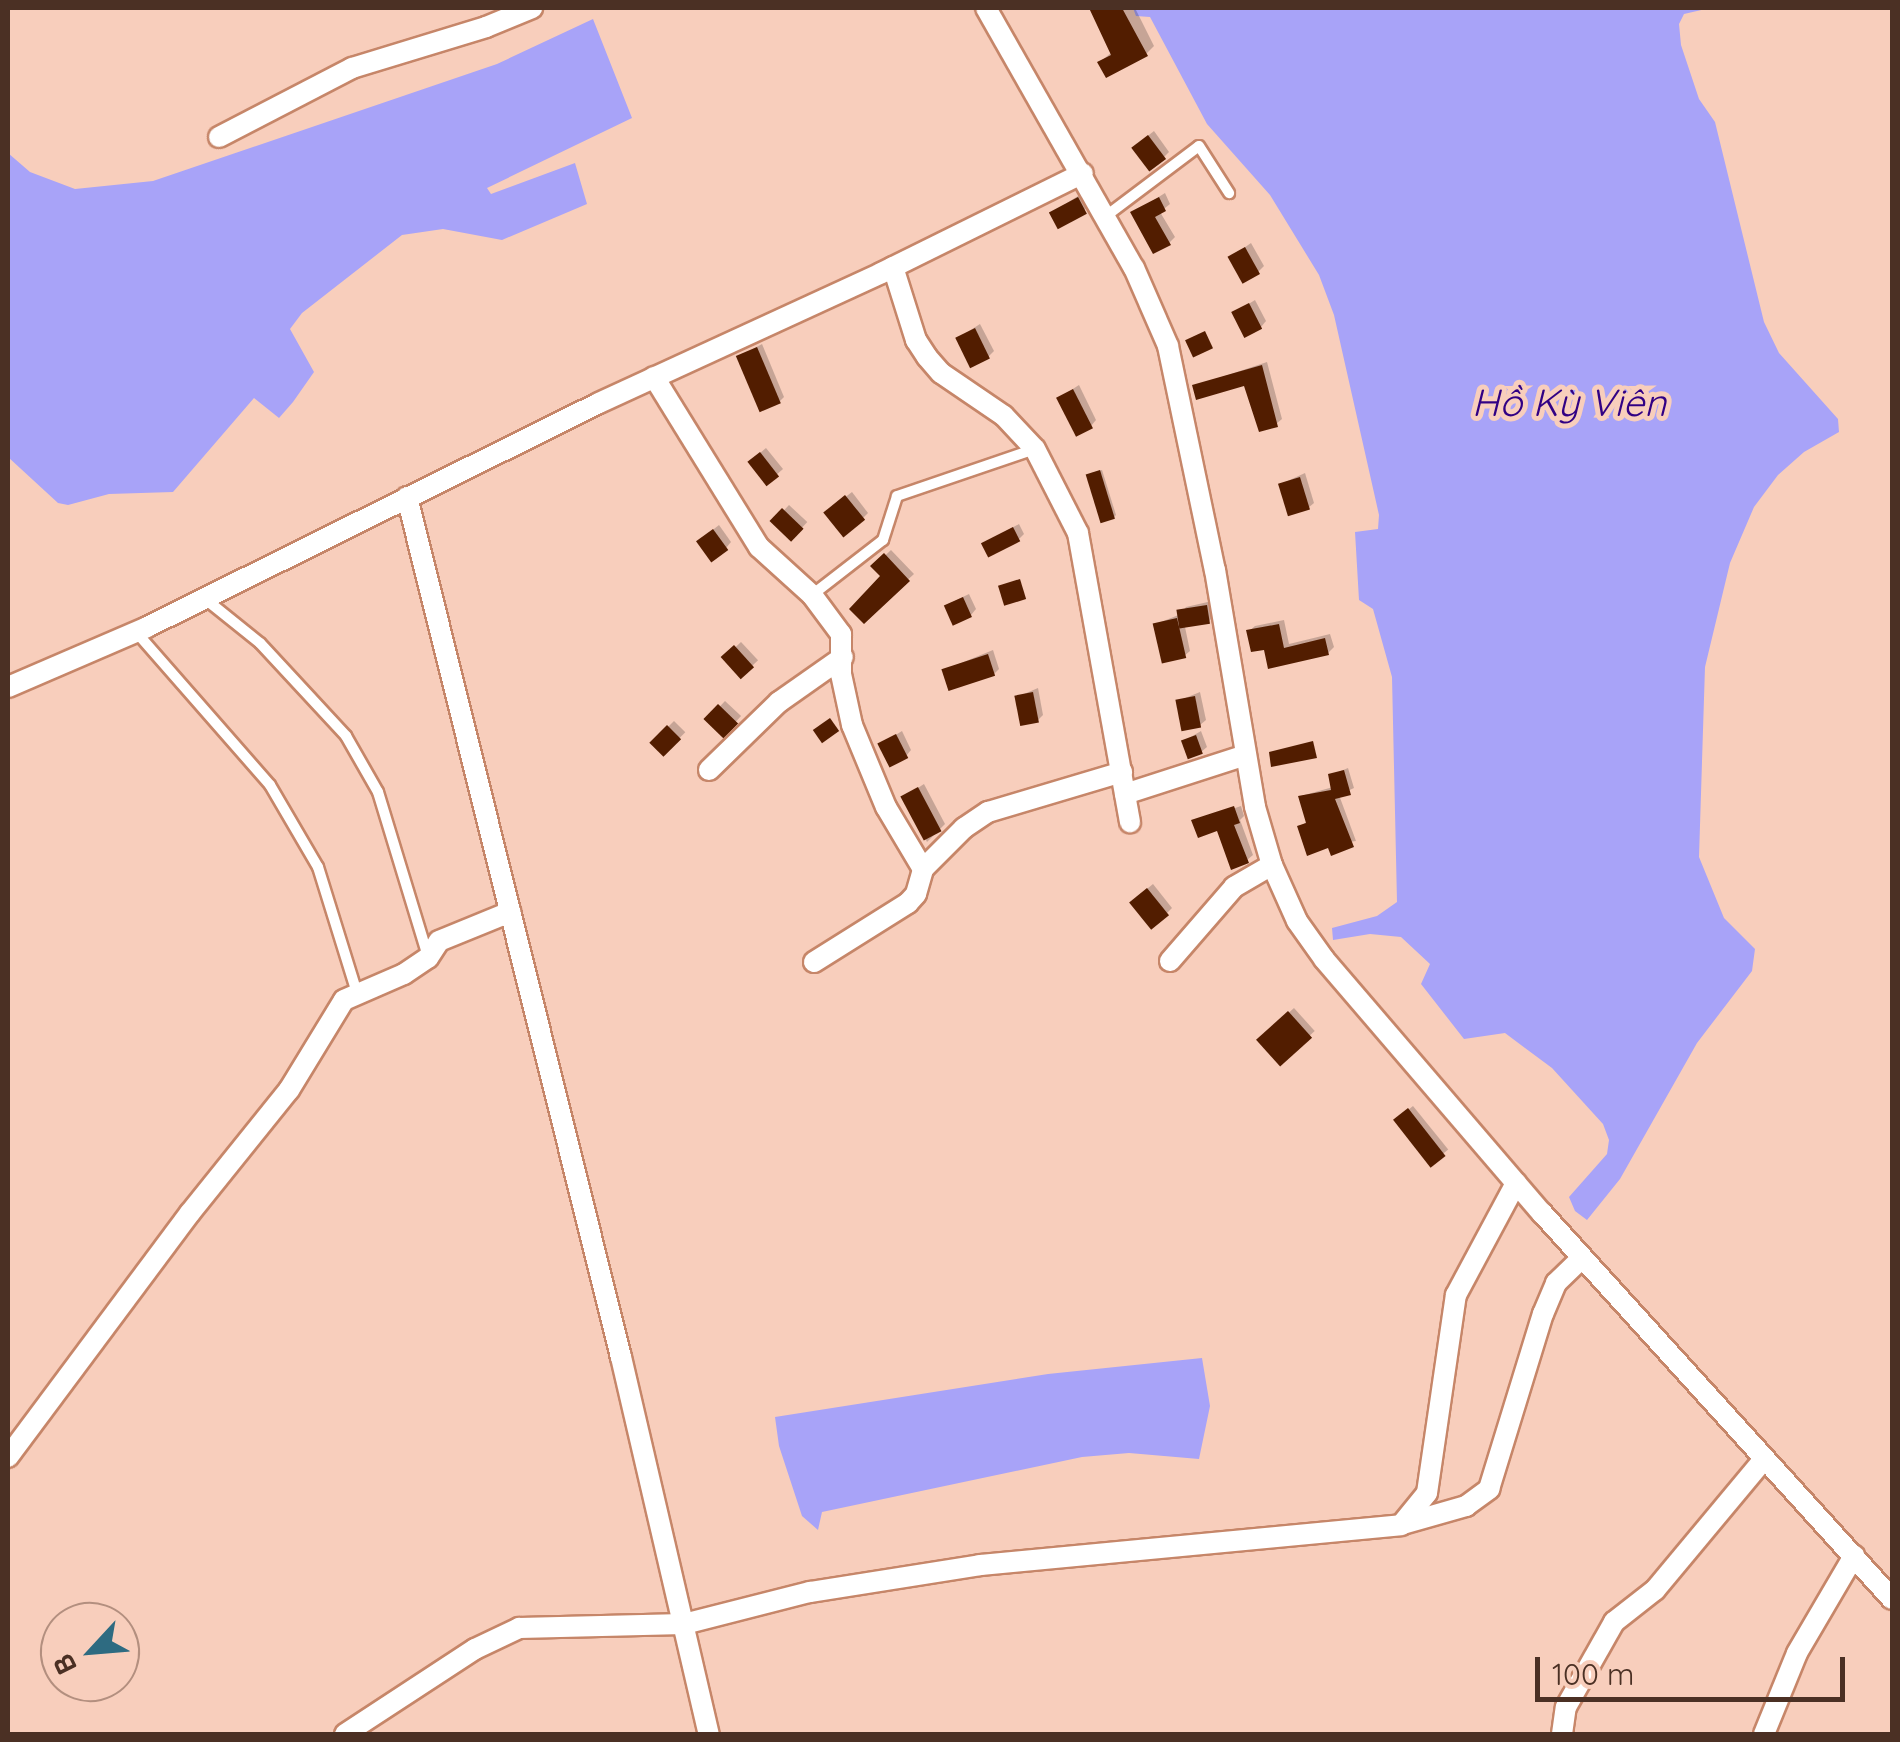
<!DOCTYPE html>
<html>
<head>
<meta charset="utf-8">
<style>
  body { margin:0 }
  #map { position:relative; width:1900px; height:1742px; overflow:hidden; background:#f8cebc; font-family:Quicksand,sans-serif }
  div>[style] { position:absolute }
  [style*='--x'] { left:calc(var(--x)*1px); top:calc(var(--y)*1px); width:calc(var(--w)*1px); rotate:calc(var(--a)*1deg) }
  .water>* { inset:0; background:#a8a3f8 }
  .shadow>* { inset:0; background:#0003; transform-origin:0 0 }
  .building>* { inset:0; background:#521d00; transform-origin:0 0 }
  .roads { filter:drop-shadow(2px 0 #c68669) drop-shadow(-2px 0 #c68669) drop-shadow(0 2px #c68669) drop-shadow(0 -2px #c68669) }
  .lane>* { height:10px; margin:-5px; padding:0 5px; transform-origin:5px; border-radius:5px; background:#fff }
  .street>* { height:20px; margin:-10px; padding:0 10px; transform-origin:10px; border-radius:10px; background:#fff }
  span { translate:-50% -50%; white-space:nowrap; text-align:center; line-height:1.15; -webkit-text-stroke:10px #f8cebc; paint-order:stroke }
  .water-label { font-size:38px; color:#310084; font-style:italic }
  .frame { position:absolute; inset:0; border:10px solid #4b3024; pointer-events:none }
  .north { position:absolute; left:40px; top:1602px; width:100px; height:100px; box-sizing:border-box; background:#f8cebc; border:2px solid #b38f7f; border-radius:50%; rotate:244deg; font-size:28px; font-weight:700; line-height:40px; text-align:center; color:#4b3024 }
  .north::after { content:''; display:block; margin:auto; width:35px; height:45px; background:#2e6b81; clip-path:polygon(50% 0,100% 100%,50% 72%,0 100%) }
  .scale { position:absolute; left:1535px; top:1657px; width:310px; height:45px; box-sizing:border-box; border:5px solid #4b3024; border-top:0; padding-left:12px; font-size:30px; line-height:35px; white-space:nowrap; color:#4b3024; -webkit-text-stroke:8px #f8cebc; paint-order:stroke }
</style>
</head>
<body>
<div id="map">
  <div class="water">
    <div style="clip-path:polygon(1133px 8px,1710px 8px,1684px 14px,1679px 24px,1681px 45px,1699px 99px,1715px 122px,1764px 322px,1779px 353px,1838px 419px,1839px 432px,1804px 452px,1778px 475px,1754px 507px,1730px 563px,1705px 667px,1699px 857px,1724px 918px,1755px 949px,1752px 971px,1697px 1043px,1620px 1179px,1587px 1220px,1575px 1211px,1569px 1197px,1607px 1154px,1609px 1140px,1603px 1124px,1552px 1068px,1505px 1033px,1464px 1039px,1421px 984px,1430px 964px,1401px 937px,1370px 934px,1333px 940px,1332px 928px,1377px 916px,1397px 902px,1392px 677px,1373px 609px,1359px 600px,1355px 532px,1378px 529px,1379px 515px,1334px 315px,1319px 275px,1270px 195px,1207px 124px,1150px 17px,1136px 16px)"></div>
    <div style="clip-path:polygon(593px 19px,632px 118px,487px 188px,491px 194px,575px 163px,587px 204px,502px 240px,443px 229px,402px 235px,302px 313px,290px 329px,314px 372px,293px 402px,279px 418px,254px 398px,173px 492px,109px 494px,68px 505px,58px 503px,8px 457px,8px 153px,30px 172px,75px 189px,153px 181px,497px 64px)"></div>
    <div style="clip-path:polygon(1202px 1358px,1210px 1406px,1199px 1459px,1129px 1453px,1082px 1457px,822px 1512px,818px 1530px,802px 1516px,779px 1446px,775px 1417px,1048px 1374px)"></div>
  </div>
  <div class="shadow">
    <div style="clip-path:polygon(1092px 8px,1135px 8px,1154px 46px,1146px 54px,1100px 62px,1112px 52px)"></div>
    <div style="clip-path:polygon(1154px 131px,1169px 152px,1164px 157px,1140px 142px)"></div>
    <div style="left:1083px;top:193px;width:15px;height:37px;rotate:58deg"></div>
    <div style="clip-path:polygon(1165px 193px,1170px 204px,1160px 212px,1175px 237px,1169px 243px,1133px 213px)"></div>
    <div style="clip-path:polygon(1251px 243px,1264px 266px,1258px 272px,1231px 257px)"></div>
    <div style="clip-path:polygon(1255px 300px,1266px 321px,1261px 327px,1234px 313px)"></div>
    <div style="clip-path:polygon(980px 324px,994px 351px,988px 357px,958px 338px)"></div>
    <div style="clip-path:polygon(762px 344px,784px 397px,780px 401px,739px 357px)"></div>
    <div style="clip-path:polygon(1267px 362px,1282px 419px,1276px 424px,1246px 383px,1195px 386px)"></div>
    <div style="clip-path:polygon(1079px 385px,1096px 420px,1091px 426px,1059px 398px)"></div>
    <div style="clip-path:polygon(766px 448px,783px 469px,767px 483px,755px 457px)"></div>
    <div style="clip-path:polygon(1102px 470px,1116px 515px,1114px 517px,1091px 473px)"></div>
    <div style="clip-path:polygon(1305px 473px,1314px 503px,1308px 508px,1281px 484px)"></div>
    <div style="clip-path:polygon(852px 492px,868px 513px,863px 518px,831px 508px)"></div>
    <div style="left:789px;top:505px;width:25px;height:23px;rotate:43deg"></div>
    <div style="clip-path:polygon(1019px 524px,1024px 534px,1019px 539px,984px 543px)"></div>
    <div style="clip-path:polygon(719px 525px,731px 542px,726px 548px,705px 536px)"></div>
    <div style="clip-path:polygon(891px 550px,914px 574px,864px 620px,884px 576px,874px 566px)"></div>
    <div style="clip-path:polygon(969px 594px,976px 609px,971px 615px,946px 605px)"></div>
    <div style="clip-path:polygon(1212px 601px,1214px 616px,1209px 621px,1185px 627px,1190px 651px,1184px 656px,1156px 624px,1181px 614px,1186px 607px)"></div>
    <div style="clip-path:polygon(1284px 620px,1289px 644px,1330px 634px,1334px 647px,1328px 653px,1266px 647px,1249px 631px,1255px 626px)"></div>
    <div style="left:741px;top:642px;width:25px;height:23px;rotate:47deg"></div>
    <div style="clip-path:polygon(993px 650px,999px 669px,994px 674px,944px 670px)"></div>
    <div style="clip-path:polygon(1038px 688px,1043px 715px,1038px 720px,1017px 697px)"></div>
    <div style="clip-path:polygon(1200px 692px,1206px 720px,1200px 725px,1178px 701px)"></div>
    <div style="left:725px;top:701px;width:22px;height:25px;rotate:43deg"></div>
    <div style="left:674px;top:721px;width:16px;height:30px;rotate:45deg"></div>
    <div style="clip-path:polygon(902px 731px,911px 750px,906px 756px,881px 744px)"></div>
    <div style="clip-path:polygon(1201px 731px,1207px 747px,1201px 752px,1184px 741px)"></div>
    <div style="clip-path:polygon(1348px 768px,1354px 788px,1339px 795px,1356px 841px,1330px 845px,1299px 827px,1308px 821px,1301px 796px,1333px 787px,1331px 775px)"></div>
    <div style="clip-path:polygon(924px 784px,945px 824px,927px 842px,904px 797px)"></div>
    <div style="clip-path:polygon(1241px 806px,1244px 816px,1240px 820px,1253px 855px,1247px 860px,1218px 828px,1197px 821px)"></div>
    <div style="clip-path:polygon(1153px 884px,1172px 908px,1167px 913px,1137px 897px)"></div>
    <div style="left:1294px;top:1008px;width:31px;height:47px;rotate:48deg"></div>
    <div style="left:1413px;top:1106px;width:56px;height:21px;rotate:51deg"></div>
  </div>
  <div class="building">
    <div style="clip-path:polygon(1089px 8px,1122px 8px,1148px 56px,1106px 78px,1097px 62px,1111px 55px)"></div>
    <div style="left:1148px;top:135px;width:30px;height:21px;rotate:53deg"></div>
    <div style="left:1078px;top:197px;width:19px;height:33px;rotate:62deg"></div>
    <div style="clip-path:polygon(1159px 197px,1166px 211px,1155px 217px,1171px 245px,1153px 254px,1130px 212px)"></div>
    <div style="left:1245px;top:247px;width:31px;height:20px;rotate:61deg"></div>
    <div style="left:1249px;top:303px;width:29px;height:20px;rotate:63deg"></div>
    <div style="left:975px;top:328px;width:34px;height:22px;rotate:64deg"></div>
    <div style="left:1205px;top:331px;width:19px;height:22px;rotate:65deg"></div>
    <div style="left:757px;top:347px;width:61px;height:23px;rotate:67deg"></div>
    <div style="clip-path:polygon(1262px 365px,1278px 427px,1259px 432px,1244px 386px,1196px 400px,1192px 385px)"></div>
    <div style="left:1073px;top:389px;width:44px;height:19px;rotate:63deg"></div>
    <div style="left:760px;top:452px;width:31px;height:16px;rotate:52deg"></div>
    <div style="left:1100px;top:470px;width:51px;height:15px;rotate:73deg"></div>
    <div style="left:1300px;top:477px;width:34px;height:23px;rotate:73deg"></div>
    <div style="left:845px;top:495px;width:32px;height:28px;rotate:51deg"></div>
    <div style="left:782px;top:508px;width:30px;height:18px;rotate:44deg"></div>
    <div style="left:1013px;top:527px;width:16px;height:36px;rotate:63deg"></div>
    <div style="left:713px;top:529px;width:26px;height:21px;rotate:54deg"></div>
    <div style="clip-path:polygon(884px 553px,910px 581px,864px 624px,849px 609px,880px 576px,870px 566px)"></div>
    <div style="left:1020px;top:579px;width:21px;height:23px;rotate:73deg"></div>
    <div style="left:963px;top:597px;width:22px;height:21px;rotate:66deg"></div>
    <div style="left:1207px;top:605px;width:19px;height:31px;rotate:81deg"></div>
    <div style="left:1177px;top:618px;width:41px;height:25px;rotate:77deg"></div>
    <div style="clip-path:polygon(1279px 624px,1284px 648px,1325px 638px,1329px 655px,1268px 669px,1264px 650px,1251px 652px,1246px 630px)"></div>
    <div style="left:734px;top:645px;width:30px;height:18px;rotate:48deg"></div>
    <div style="left:988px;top:654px;width:23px;height:49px;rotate:72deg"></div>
    <div style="left:1033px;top:692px;width:31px;height:19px;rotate:79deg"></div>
    <div style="left:1195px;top:696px;width:32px;height:20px;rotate:79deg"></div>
    <div style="left:718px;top:704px;width:28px;height:21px;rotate:44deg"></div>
    <div style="left:830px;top:718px;width:16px;height:21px;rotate:55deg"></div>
    <div style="left:667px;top:725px;width:20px;height:25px;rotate:45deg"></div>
    <div style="left:896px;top:734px;width:27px;height:21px;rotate:63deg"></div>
    <div style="left:1196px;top:735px;width:20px;height:16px;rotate:70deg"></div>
    <div style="clip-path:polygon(1313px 741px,1317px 758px,1271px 767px,1269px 752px)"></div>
    <div style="clip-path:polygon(1344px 770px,1351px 795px,1335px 799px,1354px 847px,1331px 856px,1328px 848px,1307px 856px,1297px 826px,1306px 823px,1298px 796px,1331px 790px,1328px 774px)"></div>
    <div style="left:918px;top:787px;width:50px;height:20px;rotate:62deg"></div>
    <div style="clip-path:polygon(1234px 806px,1240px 823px,1234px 825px,1249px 863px,1231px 870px,1217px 831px,1198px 838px,1191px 820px)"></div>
    <div style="left:1147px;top:888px;width:35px;height:23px;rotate:51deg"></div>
    <div style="left:1288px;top:1011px;width:36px;height:43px;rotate:48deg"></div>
    <div style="left:1408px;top:1108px;width:61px;height:19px;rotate:52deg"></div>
  </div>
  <div class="roads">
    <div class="lane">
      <div style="--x:1106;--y:216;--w:116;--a:-37"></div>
      <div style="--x:1199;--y:146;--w:56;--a:57.4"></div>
      <div style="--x:812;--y:595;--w:90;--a:-37.8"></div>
      <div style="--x:883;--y:540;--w:46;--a:-72.3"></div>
      <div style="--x:897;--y:496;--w:146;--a:-18.8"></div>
      <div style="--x:204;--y:598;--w:72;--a:38.8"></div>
      <div style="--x:260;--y:643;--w:127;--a:47.2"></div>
      <div style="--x:346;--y:736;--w:64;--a:60.3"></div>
      <div style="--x:378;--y:792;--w:172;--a:73.1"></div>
      <div style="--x:137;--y:633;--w:202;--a:48.8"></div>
      <div style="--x:270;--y:785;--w:95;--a:59.7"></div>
      <div style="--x:318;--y:867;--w:132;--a:72.8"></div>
    </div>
    <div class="street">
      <div style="--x:986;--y:8;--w:299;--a:60.4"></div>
      <div style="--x:1134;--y:268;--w:85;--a:66.4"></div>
      <div style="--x:1168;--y:346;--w:229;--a:78.2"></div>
      <div style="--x:1215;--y:570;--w:240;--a:80.4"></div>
      <div style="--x:1255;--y:807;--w:60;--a:73.7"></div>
      <div style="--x:1272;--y:865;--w:61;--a:65.9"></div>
      <div style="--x:1297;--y:921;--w:47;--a:54.6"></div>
      <div style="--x:1324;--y:959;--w:335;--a:49.4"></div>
      <div style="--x:1542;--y:1213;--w:521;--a:47.8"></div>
      <div style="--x:219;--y:137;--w:150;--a:-27.4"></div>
      <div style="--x:352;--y:68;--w:140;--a:-17"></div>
      <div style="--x:486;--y:27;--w:50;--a:-22.4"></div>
      <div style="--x:893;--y:267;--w:77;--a:72.5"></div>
      <div style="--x:916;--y:340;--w:20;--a:57"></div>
      <div style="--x:927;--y:357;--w:21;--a:49"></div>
      <div style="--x:941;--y:373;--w:76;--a:34.3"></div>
      <div style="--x:1004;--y:416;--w:45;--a:46.8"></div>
      <div style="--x:1035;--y:449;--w:94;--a:62.9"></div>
      <div style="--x:1078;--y:533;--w:294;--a:79.8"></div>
      <div style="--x:654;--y:377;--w:200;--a:58.3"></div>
      <div style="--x:759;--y:547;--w:72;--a:42.2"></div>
      <div style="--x:812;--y:595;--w:49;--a:53.4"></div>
      <div style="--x:841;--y:634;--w:40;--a:90"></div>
      <div style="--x:841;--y:674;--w:52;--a:77.8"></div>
      <div style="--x:852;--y:725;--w:89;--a:67.5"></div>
      <div style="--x:886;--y:807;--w:72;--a:59.2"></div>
      <div style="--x:407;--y:497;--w:886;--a:76.03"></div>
      <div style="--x:621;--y:1357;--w:387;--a:76.9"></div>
      <div style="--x:8;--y:687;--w:151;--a:-23.3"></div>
      <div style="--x:147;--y:627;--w:504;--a:-26.36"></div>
      <div style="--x:599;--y:403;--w:311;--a:-24.7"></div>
      <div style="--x:881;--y:273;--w:225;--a:-26.3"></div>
      <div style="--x:709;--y:770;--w:98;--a:-44.2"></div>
      <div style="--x:779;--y:702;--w:78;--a:-35.1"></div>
      <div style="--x:1125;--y:794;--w:127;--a:-17.9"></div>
      <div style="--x:1170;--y:961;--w:98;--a:-49.1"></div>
      <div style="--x:1234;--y:887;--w:44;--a:-30.1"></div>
      <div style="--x:814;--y:962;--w:111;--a:-32.1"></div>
      <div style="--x:908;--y:903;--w:12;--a:-48"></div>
      <div style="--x:916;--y:894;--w:26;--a:-74"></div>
      <div style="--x:923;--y:869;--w:58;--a:-45"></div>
      <div style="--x:964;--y:828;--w:29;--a:-34"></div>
      <div style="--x:988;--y:812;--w:140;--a:-16.6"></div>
      <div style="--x:8;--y:1457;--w:304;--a:-53.3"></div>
      <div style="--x:190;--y:1213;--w:158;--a:-51.2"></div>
      <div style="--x:289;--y:1090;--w:105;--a:-58.6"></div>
      <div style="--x:344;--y:1000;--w:65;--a:-23.4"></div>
      <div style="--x:404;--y:974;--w:29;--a:-34"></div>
      <div style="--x:428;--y:958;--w:20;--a:-57"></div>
      <div style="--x:439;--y:941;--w:77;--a:-22.2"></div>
      <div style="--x:1403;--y:1524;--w:66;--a:-15.9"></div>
      <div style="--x:1466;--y:1506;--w:29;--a:-36"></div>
      <div style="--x:1489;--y:1489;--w:183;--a:-72.9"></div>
      <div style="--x:1543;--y:1314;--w:34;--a:-67"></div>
      <div style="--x:1556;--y:1283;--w:36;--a:-44"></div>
      <div style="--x:345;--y:1734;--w:155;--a:-33.2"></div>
      <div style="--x:475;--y:1649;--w:49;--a:-25.5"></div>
      <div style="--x:519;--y:1628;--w:165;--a:-1.4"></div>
      <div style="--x:684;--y:1624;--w:130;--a:-14.3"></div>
      <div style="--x:810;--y:1592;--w:172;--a:-9"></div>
      <div style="--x:980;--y:1565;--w:423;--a:-5.4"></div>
      <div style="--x:1401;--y:1525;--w:41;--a:-50.9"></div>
      <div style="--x:1427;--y:1493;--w:200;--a:-81.7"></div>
      <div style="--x:1456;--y:1295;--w:127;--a:-61.8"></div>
      <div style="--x:1562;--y:1734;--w:27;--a:-82"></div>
      <div style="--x:1566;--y:1707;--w:98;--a:-60.5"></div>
      <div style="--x:1614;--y:1622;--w:52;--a:-38"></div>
      <div style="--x:1655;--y:1590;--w:170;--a:-50.2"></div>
      <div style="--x:1764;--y:1734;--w:87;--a:-67.8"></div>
      <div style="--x:1797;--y:1653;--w:113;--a:-59.6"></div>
    </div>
  </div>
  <div class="water-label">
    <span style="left:1569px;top:403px">Hồ Kỳ Viên</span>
  </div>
  <div class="frame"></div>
  <div class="north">B</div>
  <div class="scale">100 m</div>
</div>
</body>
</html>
